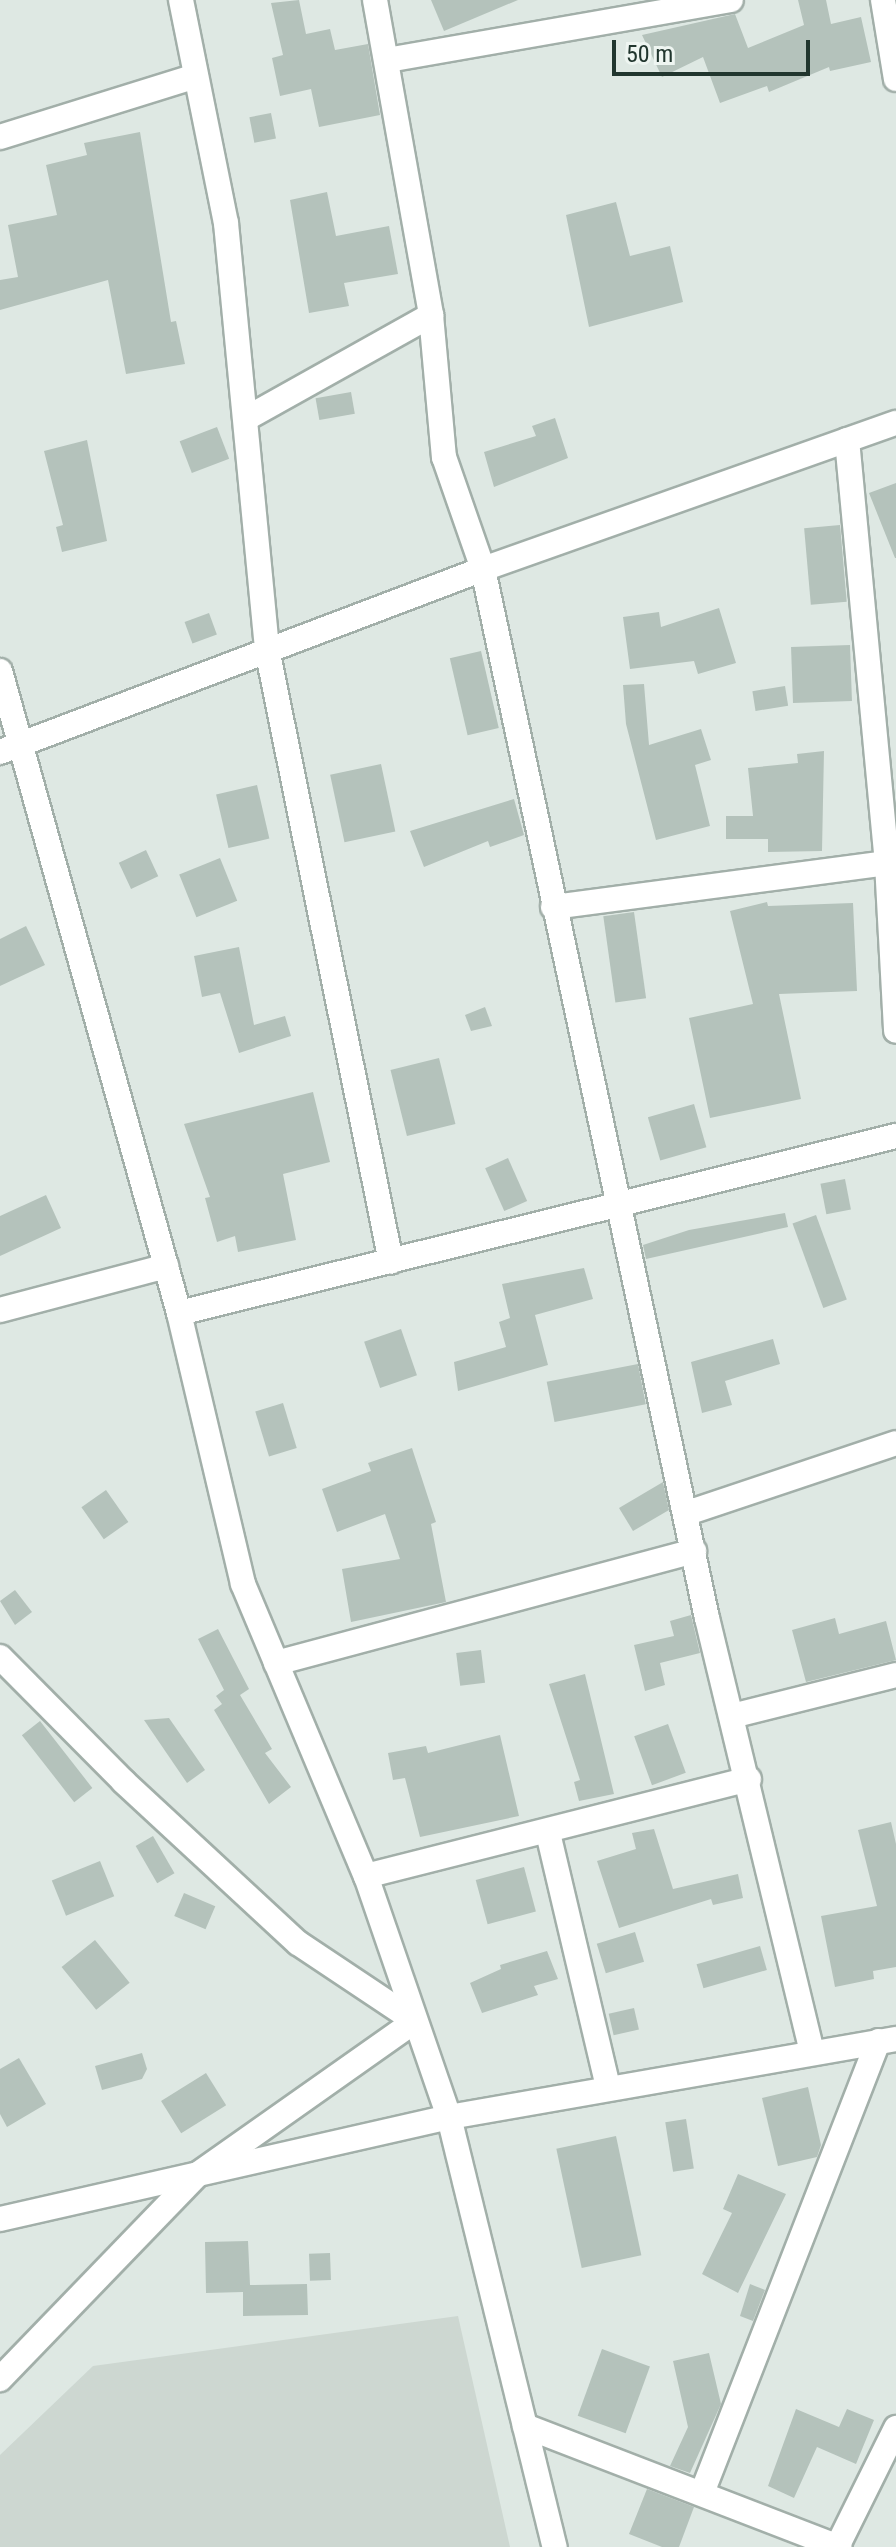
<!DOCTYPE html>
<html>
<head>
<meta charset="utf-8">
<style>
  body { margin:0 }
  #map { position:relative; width:896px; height:2547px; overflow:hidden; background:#dee8e3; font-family:"Roboto Condensed",sans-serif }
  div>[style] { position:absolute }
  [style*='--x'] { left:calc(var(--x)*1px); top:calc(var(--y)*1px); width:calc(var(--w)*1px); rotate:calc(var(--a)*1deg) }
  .built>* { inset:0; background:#cdd7d1 }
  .building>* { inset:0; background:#b4c2bb; transform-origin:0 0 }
  .roads { filter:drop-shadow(2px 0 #a2afa9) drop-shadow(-2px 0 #a2afa9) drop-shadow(0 2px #a2afa9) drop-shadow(0 -2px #a2afa9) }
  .minor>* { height:24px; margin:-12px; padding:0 12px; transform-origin:12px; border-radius:12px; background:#fff }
  .tertiary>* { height:24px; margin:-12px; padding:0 12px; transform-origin:12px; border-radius:12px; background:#fff }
  .secondary>* { height:24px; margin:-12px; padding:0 12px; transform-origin:12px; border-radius:12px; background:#fff }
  span { translate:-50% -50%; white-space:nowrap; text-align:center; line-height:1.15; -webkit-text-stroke:6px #eef5f1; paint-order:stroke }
  .scale { position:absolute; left:612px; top:40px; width:198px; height:36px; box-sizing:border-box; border:4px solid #21362e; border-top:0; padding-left:10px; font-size:24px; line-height:28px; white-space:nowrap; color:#21362e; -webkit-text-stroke:6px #eef5f1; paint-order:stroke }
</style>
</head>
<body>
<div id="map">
  <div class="built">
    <div style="clip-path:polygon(458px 2316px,510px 2547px,0 2547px,0 2455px,93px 2366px)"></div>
  </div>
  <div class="building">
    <div style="clip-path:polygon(299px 0,306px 34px,330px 29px,335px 50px,368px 44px,380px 115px,319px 127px,311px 89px,280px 96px,272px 58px,283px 55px,271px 3px)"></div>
    <div style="clip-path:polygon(431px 0,518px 0,444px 31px)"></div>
    <div style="clip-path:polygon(798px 0,826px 0,831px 24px,861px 17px,871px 62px,830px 71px,829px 67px,769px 92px,767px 86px,720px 103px,703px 57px,662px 77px,642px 35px,735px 14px,748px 48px,804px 25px)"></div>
    <div style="left:271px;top:113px;width:26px;height:22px;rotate:79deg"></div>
    <div style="clip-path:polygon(140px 132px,171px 322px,176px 321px,185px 364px,126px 374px,108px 280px,0 310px,0 280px,18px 277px,8px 225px,57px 215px,46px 165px,87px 155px,84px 143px)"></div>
    <div style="clip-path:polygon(327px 192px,336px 236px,389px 226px,398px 274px,344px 283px,349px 306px,309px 313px,290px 200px)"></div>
    <div style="clip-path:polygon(616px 202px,630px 256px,670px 246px,683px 302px,589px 327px,566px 215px)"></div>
    <div style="left:351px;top:392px;width:22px;height:36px;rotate:80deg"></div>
    <div style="clip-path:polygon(555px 418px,568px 458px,494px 487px,484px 452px,536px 436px,532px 426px)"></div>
    <div style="left:217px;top:427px;width:34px;height:40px;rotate:69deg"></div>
    <div style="clip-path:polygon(87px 440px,107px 541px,62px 552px,56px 527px,63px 525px,44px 451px)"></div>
    <div style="clip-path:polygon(896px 483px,896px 558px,895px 558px,869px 493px)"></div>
    <div style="left:840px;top:525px;width:77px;height:36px;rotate:85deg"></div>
    <div style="clip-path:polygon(719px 608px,736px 663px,698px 674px,694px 661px,630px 669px,623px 617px,659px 612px,661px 627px)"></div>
    <div style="left:209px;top:613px;width:23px;height:26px;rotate:70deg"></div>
    <div style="left:850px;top:645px;width:56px;height:59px;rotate:88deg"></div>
    <div style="left:481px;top:651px;width:79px;height:32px;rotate:77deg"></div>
    <div style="clip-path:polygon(644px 684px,649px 745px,701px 729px,711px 760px,695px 765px,710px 826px,656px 840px,626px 724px,623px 685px)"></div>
    <div style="left:785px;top:686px;width:20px;height:33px;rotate:81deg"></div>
    <div style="clip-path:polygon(824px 751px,822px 851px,768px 852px,768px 839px,726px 839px,726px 816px,753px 816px,748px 768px,798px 763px,797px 754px)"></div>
    <div style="left:381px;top:764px;width:69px;height:52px;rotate:78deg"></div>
    <div style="left:257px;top:785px;width:55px;height:42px;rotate:77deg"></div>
    <div style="clip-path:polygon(514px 799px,524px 835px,490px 847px,488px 841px,424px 867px,410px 831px)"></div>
    <div style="left:146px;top:850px;width:29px;height:30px;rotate:65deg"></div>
    <div style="left:220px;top:858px;width:46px;height:44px;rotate:68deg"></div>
    <div style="clip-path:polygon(767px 902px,768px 906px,853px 903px,857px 991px,779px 994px,801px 1099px,710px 1118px,689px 1018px,753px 1004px,730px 911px)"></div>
    <div style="left:634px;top:912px;width:87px;height:31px;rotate:82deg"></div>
    <div style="clip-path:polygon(26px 926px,45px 965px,0 986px,0 939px)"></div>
    <div style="clip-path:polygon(239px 947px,254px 1025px,285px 1016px,291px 1036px,239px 1053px,220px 993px,202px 997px,194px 956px)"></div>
    <div style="clip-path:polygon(485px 1007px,492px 1026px,471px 1031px,465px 1015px)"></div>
    <div style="left:439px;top:1058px;width:68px;height:50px;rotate:76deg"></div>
    <div style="clip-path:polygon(313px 1092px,330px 1162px,283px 1174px,296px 1240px,238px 1252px,235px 1236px,217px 1242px,205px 1198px,210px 1197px,184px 1124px)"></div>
    <div style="left:694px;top:1104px;width:45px;height:48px;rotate:74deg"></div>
    <div style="left:508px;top:1158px;width:47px;height:25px;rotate:66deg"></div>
    <div style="left:845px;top:1179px;width:31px;height:25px;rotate:79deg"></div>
    <div style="clip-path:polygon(46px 1195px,61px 1228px,0 1256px,0 1216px)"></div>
    <div style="clip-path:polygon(785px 1213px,788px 1227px,646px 1259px,643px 1245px,689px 1230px)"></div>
    <div style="left:816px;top:1215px;width:90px;height:25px;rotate:70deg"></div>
    <div style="clip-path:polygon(584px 1268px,593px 1299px,535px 1315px,548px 1365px,458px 1391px,454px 1362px,506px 1347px,499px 1322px,510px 1318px,502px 1284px)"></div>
    <div style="left:401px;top:1329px;width:49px;height:39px;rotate:71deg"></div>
    <div style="clip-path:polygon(773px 1339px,780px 1364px,725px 1381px,732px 1405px,702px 1413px,691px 1362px)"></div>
    <div style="left:638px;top:1364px;width:41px;height:93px;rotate:79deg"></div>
    <div style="left:283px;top:1403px;width:47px;height:29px;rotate:73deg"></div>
    <div style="clip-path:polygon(412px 1448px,436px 1522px,431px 1524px,446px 1602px,351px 1622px,342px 1569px,400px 1559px,385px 1514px,337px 1532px,322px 1489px,371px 1471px,368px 1463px)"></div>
    <div style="clip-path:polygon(663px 1482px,669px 1510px,633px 1531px,619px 1508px)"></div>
    <div style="left:106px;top:1490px;width:39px;height:30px;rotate:55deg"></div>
    <div style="clip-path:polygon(15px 1590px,32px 1612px,15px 1625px,0 1601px)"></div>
    <div style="clip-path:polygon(691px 1615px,700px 1653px,660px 1663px,665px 1685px,645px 1691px,634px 1645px,674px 1636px,670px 1621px)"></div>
    <div style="clip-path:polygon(835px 1618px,839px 1634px,886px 1621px,896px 1660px,806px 1682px,792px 1630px)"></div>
    <div style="clip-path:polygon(218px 1629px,249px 1689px,240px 1695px,272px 1749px,265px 1753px,291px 1787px,269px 1804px,214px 1710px,222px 1704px,216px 1696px,224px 1690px,198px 1639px)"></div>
    <div style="left:481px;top:1650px;width:33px;height:25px;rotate:83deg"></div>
    <div style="clip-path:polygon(585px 1674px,614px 1794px,579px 1801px,574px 1782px,580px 1780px,549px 1684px)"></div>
    <div style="clip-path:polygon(169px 1718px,205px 1770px,187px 1783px,144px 1720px)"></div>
    <div style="left:40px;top:1721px;width:85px;height:23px;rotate:52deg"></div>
    <div style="left:668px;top:1724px;width:52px;height:36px;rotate:70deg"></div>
    <div style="clip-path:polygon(500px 1735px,519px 1816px,420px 1837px,405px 1778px,393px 1780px,388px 1753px,426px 1746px,428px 1753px)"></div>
    <div style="clip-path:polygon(891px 1822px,896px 1844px,896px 1967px,873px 1971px,874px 1979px,835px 1987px,821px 1916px,877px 1906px,858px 1830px)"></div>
    <div style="clip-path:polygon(654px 1829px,673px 1889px,738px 1874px,743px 1898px,713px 1905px,711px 1899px,619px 1928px,597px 1861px,636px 1849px,632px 1833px)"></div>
    <div style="left:153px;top:1836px;width:43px;height:20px;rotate:60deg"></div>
    <div style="left:100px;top:1861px;width:38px;height:52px;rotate:68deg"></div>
    <div style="left:524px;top:1867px;width:46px;height:50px;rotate:75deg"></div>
    <div style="left:184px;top:1893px;width:34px;height:25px;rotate:23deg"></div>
    <div style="left:635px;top:1932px;width:31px;height:40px;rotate:73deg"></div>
    <div style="left:95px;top:1940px;width:55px;height:43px;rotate:51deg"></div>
    <div style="left:760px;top:1946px;width:25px;height:66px;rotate:74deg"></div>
    <div style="clip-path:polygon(547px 1951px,558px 1979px,534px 1986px,538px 1995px,482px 2013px,470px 1983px,501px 1969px,500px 1965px)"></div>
    <div style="left:634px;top:2008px;width:22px;height:26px;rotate:77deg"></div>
    <div style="clip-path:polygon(142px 2053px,147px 2069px,142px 2079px,102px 2090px,95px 2066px)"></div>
    <div style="clip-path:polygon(19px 2058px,46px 2104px,7px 2127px,0 2114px,0 2069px)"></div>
    <div style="left:206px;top:2073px;width:38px;height:53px;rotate:58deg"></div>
    <div style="clip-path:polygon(808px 2087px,821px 2145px,817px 2157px,778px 2166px,762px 2098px)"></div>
    <div style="left:686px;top:2119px;width:50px;height:21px;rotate:81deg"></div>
    <div style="left:616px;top:2136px;width:122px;height:61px;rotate:78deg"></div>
    <div style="clip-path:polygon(738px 2174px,786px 2194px,738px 2293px,702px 2274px,732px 2213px,723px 2209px)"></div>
    <div style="clip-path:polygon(248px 2241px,250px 2285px,307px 2284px,308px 2315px,243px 2316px,243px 2292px,206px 2293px,205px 2242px)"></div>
    <div style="left:330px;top:2253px;width:27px;height:21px;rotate:88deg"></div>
    <div style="clip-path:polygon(750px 2284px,765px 2290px,753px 2321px,740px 2316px)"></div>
    <div style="left:602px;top:2349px;width:51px;height:71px;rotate:20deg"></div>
    <div style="clip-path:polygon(709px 2353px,721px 2404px,690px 2473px,670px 2466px,688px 2427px,673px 2361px)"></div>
    <div style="clip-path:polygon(796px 2409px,839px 2427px,847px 2409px,874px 2420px,856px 2464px,817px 2447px,794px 2498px,768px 2486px)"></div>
    <div style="clip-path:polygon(647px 2489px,694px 2507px,679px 2547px,662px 2547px,629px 2534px)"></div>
  </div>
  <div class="roads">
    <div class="minor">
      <div style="--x:181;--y:0;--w:227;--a:78.6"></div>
      <div style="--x:226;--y:223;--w:428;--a:84.5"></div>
      <div style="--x:267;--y:649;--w:625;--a:78.56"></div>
      <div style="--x:375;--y:0;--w:320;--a:79.9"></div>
      <div style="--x:431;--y:315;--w:143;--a:84.8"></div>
      <div style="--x:444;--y:457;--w:119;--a:70.8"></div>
      <div style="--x:483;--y:569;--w:1073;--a:77.95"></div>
      <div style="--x:707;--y:1618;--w:447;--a:76.4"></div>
      <div style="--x:883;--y:0;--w:80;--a:80.7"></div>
      <div style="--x:387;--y:60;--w:349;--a:-9.9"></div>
      <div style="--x:0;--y:137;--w:205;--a:-17.3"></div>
      <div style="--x:247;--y:418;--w:211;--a:-29.2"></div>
      <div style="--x:847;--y:440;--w:425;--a:84.6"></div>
      <div style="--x:887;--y:863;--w:168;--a:86.9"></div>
      <div style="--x:553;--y:907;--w:346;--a:-7.5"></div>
      <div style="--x:0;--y:1310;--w:172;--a:-14.8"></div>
      <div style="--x:179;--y:1313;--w:739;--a:-13.87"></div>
      <div style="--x:687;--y:1513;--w:220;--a:-18.5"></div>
      <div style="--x:0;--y:1657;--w:176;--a:45.2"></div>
      <div style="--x:124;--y:1782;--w:237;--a:42.8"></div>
      <div style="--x:298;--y:1943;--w:141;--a:33.7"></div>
      <div style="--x:415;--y:2021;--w:267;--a:144.8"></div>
      <div style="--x:197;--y:2175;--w:284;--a:134"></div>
      <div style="--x:276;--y:1663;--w:433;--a:-15"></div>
      <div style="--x:732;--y:1716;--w:169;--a:-14"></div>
      <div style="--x:548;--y:1833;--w:260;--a:76.7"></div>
      <div style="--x:366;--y:1876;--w:395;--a:-14.2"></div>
      <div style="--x:0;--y:2219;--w:460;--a:-12.8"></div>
      <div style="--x:449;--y:2117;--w:454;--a:-9.9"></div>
      <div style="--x:525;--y:2426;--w:337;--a:21.1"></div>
      <div style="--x:702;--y:2493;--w:485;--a:-68.7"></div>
      <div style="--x:837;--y:2547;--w:133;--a:-63.6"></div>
    </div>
    <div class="tertiary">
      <div style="--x:0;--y:752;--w:517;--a:-20.75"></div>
      <div style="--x:483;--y:569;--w:438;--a:-19.5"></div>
    </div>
    <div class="secondary">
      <div style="--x:0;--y:671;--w:666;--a:74.42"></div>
      <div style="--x:179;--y:1313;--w:278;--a:76.7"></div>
      <div style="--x:243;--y:1584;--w:317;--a:67.2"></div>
      <div style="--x:366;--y:1876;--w:255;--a:71"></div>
      <div style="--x:449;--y:2117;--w:443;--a:76.2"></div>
    </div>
  </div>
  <div class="scale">50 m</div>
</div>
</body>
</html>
